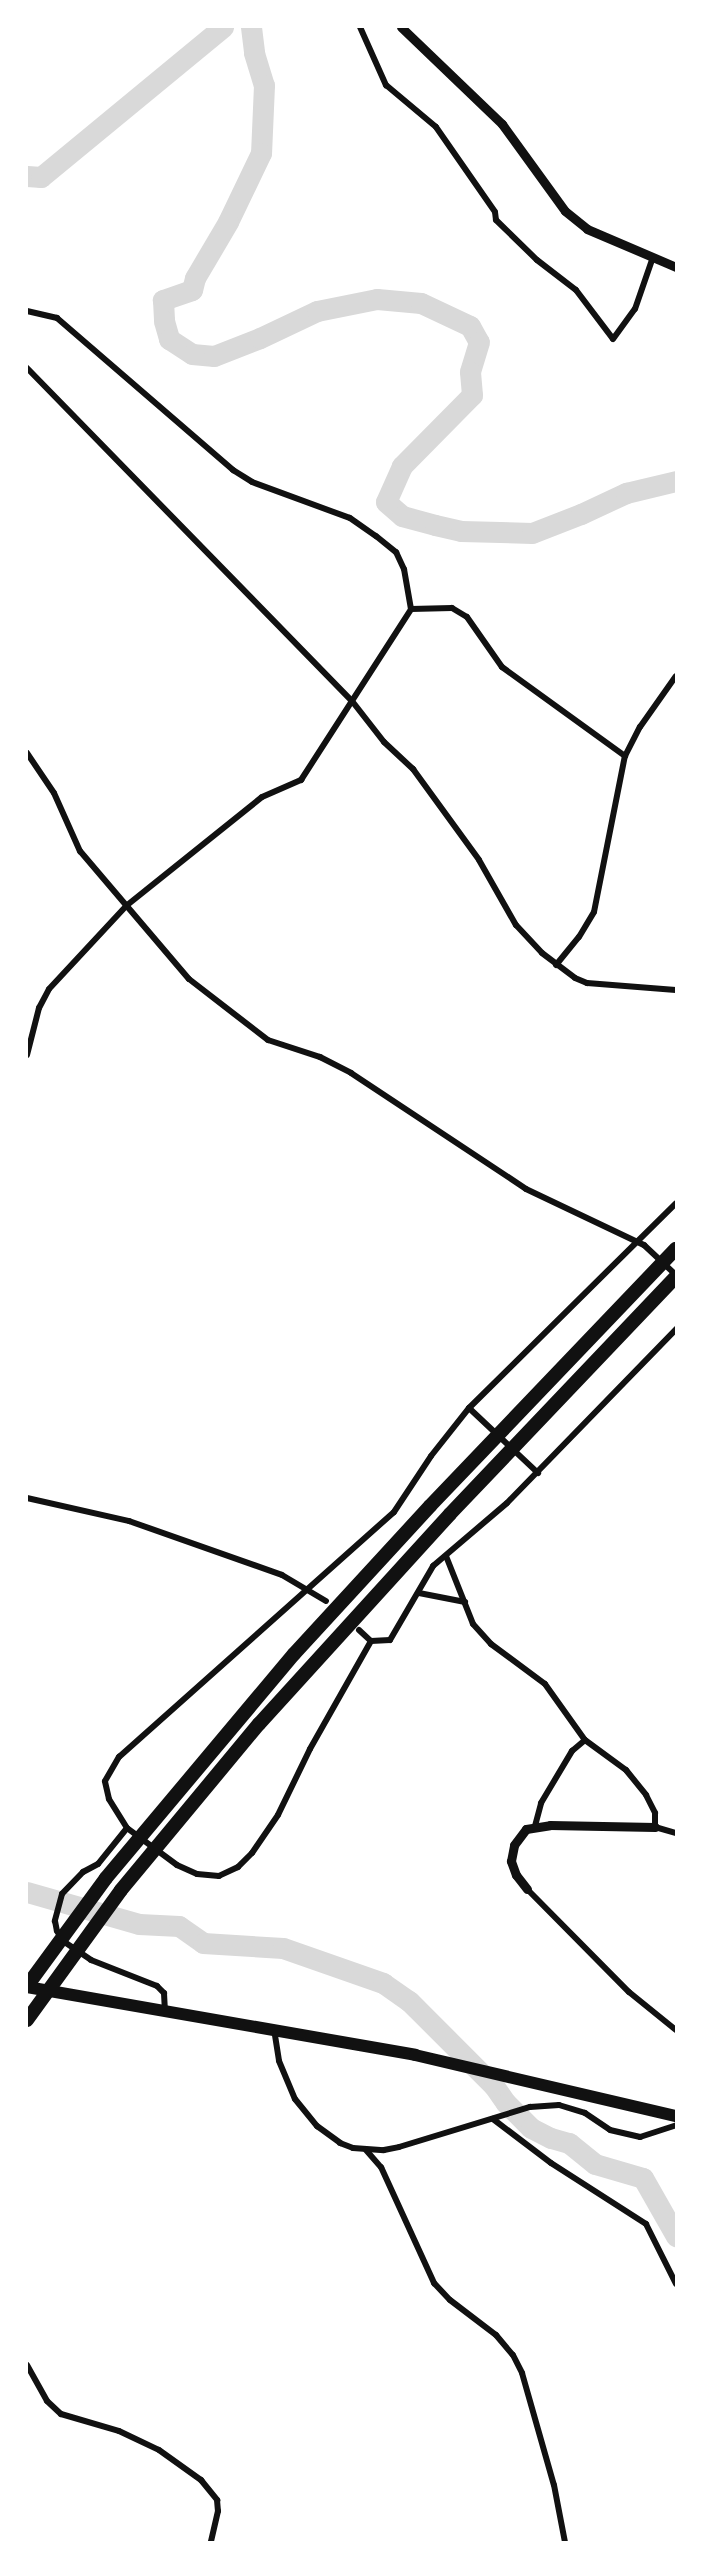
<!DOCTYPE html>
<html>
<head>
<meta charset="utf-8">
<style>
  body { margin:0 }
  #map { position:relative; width:703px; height:2569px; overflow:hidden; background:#fff; font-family:Barlow,sans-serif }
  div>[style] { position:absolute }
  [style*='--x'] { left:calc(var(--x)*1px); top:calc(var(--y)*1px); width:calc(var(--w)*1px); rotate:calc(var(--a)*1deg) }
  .river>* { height:21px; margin:-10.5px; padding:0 10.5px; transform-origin:10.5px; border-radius:10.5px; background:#d9d9d9 }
  .minor>* { height:6px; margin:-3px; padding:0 3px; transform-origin:3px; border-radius:3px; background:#111 }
  .tertiary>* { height:9px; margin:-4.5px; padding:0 4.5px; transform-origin:4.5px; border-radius:4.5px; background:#111 }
  .primary>* { height:12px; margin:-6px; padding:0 6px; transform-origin:6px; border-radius:6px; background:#111 }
  .motorway>* { height:14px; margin:-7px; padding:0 7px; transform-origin:7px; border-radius:7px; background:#111 }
  span { translate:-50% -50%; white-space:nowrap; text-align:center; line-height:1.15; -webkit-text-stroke:4.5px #fff; paint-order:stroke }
  .frame { position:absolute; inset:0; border:28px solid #fff; pointer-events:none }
</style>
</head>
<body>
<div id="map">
  <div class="river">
    <div style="--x:251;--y:27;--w:26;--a:83"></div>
    <div style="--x:254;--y:53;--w:34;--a:73"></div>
    <div style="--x:264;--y:85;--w:68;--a:92.5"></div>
    <div style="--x:261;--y:153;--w:76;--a:115.6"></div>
    <div style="--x:228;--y:222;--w:65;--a:120.5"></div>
    <div style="--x:195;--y:278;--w:12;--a:104"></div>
    <div style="--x:192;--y:290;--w:31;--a:161"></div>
    <div style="--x:163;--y:300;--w:21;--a:87"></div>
    <div style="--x:164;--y:321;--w:19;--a:74"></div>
    <div style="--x:169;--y:339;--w:27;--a:33"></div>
    <div style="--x:192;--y:354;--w:22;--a:5"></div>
    <div style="--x:214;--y:356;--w:49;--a:-21.4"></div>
    <div style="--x:260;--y:338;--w:63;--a:-25.3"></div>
    <div style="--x:317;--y:311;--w:61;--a:-11.3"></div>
    <div style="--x:377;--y:299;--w:44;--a:5.2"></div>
    <div style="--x:421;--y:303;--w:54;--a:25.1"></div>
    <div style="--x:470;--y:326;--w:18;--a:61"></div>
    <div style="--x:479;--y:342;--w:31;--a:107"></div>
    <div style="--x:470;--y:372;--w:23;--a:85"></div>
    <div style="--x:472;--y:395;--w:100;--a:134.6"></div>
    <div style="--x:402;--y:466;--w:39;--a:114"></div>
    <div style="--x:386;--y:502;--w:21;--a:41"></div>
    <div style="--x:402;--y:516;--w:34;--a:15"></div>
    <div style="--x:435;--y:525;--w:27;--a:13"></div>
    <div style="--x:461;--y:531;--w:71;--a:1.6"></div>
    <div style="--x:532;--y:533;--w:53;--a:-21.2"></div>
    <div style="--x:581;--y:514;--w:50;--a:-25"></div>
    <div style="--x:626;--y:493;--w:51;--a:-13.5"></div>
    <div style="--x:27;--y:176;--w:14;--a:4"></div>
    <div style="--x:41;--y:177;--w:236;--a:-39.5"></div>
    <div style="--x:27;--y:1892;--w:116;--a:15.9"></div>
    <div style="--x:139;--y:1924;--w:40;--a:2.9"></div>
    <div style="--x:179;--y:1926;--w:29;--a:35"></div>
    <div style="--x:203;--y:1943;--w:80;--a:3.6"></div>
    <div style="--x:283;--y:1948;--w:106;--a:19.3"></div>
    <div style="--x:383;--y:1983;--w:32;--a:35"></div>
    <div style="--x:409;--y:2001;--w:120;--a:45"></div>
    <div style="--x:494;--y:2086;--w:21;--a:55"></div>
    <div style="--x:506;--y:2103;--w:35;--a:45"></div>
    <div style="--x:531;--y:2128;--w:22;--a:27"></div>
    <div style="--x:551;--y:2138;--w:19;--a:16"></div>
    <div style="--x:569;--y:2143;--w:33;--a:39"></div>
    <div style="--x:595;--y:2164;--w:50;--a:16.3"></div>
    <div style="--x:643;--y:2178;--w:67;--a:60.4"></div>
  </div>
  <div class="minor">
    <div style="--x:360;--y:27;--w:64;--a:65.9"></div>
    <div style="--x:386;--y:85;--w:65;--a:40"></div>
    <div style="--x:436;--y:127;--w:103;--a:55.2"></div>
    <div style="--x:495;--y:212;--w:8;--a:83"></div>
    <div style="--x:496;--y:220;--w:57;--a:44.3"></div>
    <div style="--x:537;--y:260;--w:49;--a:37.6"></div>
    <div style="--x:576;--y:290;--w:61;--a:52.9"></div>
    <div style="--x:613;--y:339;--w:37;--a:-54"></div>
    <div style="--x:635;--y:309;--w:55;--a:-70.9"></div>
    <div style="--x:27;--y:311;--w:31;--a:13"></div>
    <div style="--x:57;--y:318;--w:233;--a:40.8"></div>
    <div style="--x:233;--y:470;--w:22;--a:32"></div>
    <div style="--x:252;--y:482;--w:104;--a:20.2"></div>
    <div style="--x:350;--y:518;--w:32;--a:35"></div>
    <div style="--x:376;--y:536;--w:26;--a:39"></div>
    <div style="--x:396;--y:552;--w:19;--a:65"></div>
    <div style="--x:404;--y:569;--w:41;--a:80.1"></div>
    <div style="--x:27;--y:368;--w:465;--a:45.7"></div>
    <div style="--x:352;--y:701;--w:52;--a:52"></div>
    <div style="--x:384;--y:742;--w:40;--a:43"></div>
    <div style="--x:413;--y:769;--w:112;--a:54"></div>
    <div style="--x:479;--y:860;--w:75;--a:60.4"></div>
    <div style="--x:516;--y:925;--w:38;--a:47"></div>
    <div style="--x:542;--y:953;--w:41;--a:37.1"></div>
    <div style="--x:575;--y:978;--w:13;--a:23"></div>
    <div style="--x:587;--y:983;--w:89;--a:4.5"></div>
    <div style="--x:27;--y:753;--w:48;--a:56"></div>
    <div style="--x:54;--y:793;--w:64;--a:65.9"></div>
    <div style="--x:80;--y:851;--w:168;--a:49.6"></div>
    <div style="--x:189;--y:979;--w:100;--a:37.7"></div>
    <div style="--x:268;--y:1040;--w:55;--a:18.1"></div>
    <div style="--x:320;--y:1057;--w:35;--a:27"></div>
    <div style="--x:351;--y:1073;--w:210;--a:33.5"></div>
    <div style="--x:526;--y:1189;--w:131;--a:25.4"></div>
    <div style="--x:644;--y:1245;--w:44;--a:43.2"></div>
    <div style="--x:556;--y:965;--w:36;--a:-51"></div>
    <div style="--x:579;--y:937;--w:29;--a:-59"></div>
    <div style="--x:594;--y:912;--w:159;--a:-78.8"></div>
    <div style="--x:625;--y:756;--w:33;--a:-63"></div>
    <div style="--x:640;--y:727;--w:62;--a:-54.8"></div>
    <div style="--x:27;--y:1055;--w:49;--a:-75.7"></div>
    <div style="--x:39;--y:1008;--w:21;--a:-62"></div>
    <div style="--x:49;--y:989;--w:113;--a:-47.1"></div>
    <div style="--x:126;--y:906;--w:174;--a:-38.7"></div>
    <div style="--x:262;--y:797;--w:43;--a:-23.6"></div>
    <div style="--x:301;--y:780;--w:203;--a:-57.2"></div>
    <div style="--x:411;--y:609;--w:41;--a:-1.4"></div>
    <div style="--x:452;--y:608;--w:17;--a:31"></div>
    <div style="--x:467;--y:617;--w:61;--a:55"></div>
    <div style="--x:502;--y:667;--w:152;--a:35.9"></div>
    <div style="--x:469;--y:1408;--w:95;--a:43.3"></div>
    <div style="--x:27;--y:1498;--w:105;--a:12.7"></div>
    <div style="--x:129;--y:1521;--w:162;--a:19.4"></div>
    <div style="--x:282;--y:1575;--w:51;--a:30.6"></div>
    <div style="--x:446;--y:1556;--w:73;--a:68.3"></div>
    <div style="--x:473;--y:1624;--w:27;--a:48"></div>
    <div style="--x:491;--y:1644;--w:67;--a:36.5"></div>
    <div style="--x:545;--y:1684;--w:69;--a:54.5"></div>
    <div style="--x:585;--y:1740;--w:51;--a:36.2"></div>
    <div style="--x:626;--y:1770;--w:32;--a:51"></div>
    <div style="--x:646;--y:1795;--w:20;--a:63"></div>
    <div style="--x:655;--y:1813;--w:14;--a:90"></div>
    <div style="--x:655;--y:1827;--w:22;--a:16"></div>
    <div style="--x:419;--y:1593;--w:47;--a:11.1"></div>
    <div style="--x:359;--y:1630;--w:16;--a:43"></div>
    <div style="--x:371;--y:1641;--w:19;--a:-3"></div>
    <div style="--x:390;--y:1640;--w:86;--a:-59.8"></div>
    <div style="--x:433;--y:1566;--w:97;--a:-40.4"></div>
    <div style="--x:507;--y:1503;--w:243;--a:-45.8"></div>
    <div style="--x:371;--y:1641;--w:124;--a:119.5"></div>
    <div style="--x:310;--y:1749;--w:73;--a:115.9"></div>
    <div style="--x:278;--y:1815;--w:46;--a:124.4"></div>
    <div style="--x:252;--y:1853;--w:20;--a:135"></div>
    <div style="--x:238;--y:1867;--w:21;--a:155"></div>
    <div style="--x:219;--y:1876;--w:22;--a:-175"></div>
    <div style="--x:197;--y:1874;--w:22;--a:-156"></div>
    <div style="--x:177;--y:1865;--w:62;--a:-143.5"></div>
    <div style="--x:127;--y:1828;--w:34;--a:-122"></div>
    <div style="--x:109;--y:1799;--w:18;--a:-103"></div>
    <div style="--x:105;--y:1781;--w:28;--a:-60"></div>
    <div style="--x:119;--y:1757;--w:368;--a:-41.7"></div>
    <div style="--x:394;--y:1512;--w:67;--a:-56.5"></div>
    <div style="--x:431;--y:1456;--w:61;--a:-51.6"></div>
    <div style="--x:469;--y:1408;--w:291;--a:-44.7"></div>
    <div style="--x:535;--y:1826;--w:24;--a:-75"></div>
    <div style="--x:541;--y:1803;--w:61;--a:-59.2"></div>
    <div style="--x:572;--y:1751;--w:17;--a:-40"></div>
    <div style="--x:127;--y:1828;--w:46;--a:128.9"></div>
    <div style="--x:98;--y:1864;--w:17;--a:152"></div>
    <div style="--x:83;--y:1872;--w:30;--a:134"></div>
    <div style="--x:62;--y:1894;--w:28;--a:105"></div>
    <div style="--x:55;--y:1921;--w:10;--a:79"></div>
    <div style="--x:57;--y:1931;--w:12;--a:59"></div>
    <div style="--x:63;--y:1941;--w:34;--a:34"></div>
    <div style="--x:91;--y:1960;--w:71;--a:21.5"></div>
    <div style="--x:157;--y:1986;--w:10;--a:45"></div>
    <div style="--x:164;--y:1993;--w:17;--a:87"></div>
    <div style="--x:527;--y:1889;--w:145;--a:45.3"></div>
    <div style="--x:629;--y:1992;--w:60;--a:39"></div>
    <div style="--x:274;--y:2029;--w:32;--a:81"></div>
    <div style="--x:279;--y:2061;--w:41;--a:67.2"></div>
    <div style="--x:295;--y:2099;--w:35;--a:51"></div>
    <div style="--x:317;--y:2126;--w:29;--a:36"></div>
    <div style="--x:340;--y:2143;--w:14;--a:21"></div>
    <div style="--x:353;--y:2148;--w:31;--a:4"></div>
    <div style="--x:384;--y:2150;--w:15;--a:-11"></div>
    <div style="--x:399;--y:2147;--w:137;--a:-17"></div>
    <div style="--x:530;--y:2107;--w:29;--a:-4"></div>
    <div style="--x:559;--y:2105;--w:27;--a:17"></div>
    <div style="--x:585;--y:2113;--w:30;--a:34"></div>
    <div style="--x:610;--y:2130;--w:31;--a:13"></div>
    <div style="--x:640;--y:2137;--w:38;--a:-18"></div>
    <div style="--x:493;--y:2119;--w:73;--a:37.2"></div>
    <div style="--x:551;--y:2163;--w:113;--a:32.7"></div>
    <div style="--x:646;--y:2224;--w:67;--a:63.4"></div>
    <div style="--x:366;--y:2150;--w:23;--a:49"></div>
    <div style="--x:381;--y:2167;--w:128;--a:65.4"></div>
    <div style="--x:434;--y:2283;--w:23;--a:47"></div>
    <div style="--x:450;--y:2300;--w:58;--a:37.3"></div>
    <div style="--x:496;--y:2335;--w:26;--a:50"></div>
    <div style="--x:513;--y:2355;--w:20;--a:63"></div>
    <div style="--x:522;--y:2373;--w:116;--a:74.1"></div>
    <div style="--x:554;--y:2485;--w:58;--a:79.1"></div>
    <div style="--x:27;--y:2365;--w:41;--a:60.9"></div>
    <div style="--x:47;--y:2401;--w:19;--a:43"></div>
    <div style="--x:61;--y:2414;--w:60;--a:16.3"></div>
    <div style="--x:119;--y:2431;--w:44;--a:25.4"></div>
    <div style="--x:159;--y:2450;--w:52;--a:35.5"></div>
    <div style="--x:201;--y:2480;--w:26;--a:51"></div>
    <div style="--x:217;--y:2500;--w:11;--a:85"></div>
    <div style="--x:218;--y:2511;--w:32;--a:103"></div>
  </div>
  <div class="tertiary">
    <div style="--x:401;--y:27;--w:140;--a:43.8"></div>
    <div style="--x:502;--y:124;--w:107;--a:54.1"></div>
    <div style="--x:565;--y:211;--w:28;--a:39"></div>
    <div style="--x:587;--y:229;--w:97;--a:23.1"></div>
    <div style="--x:527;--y:1889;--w:18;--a:-128"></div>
    <div style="--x:516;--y:1875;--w:15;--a:-110"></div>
    <div style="--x:511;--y:1861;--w:16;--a:-79"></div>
    <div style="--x:514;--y:1845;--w:20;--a:-53"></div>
    <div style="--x:526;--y:1829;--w:24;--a:-9"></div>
    <div style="--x:550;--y:1825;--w:105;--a:1.1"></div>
  </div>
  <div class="primary">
    <div style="--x:27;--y:1987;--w:394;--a:9.9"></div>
    <div style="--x:415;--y:2055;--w:268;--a:13.2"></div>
  </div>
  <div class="motorway">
    <div style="--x:27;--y:1986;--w:134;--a:-53.8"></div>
    <div style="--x:106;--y:1878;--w:292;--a:-50"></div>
    <div style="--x:294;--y:1654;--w:201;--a:-47.4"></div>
    <div style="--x:430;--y:1506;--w:356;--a:-46.3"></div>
    <div style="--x:27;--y:2020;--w:160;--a:-54.1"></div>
    <div style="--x:121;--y:1890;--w:216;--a:-50.3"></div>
    <div style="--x:259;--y:1724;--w:284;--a:-47.7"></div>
    <div style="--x:450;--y:1514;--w:327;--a:-46.4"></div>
  </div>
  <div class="frame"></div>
</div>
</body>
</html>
